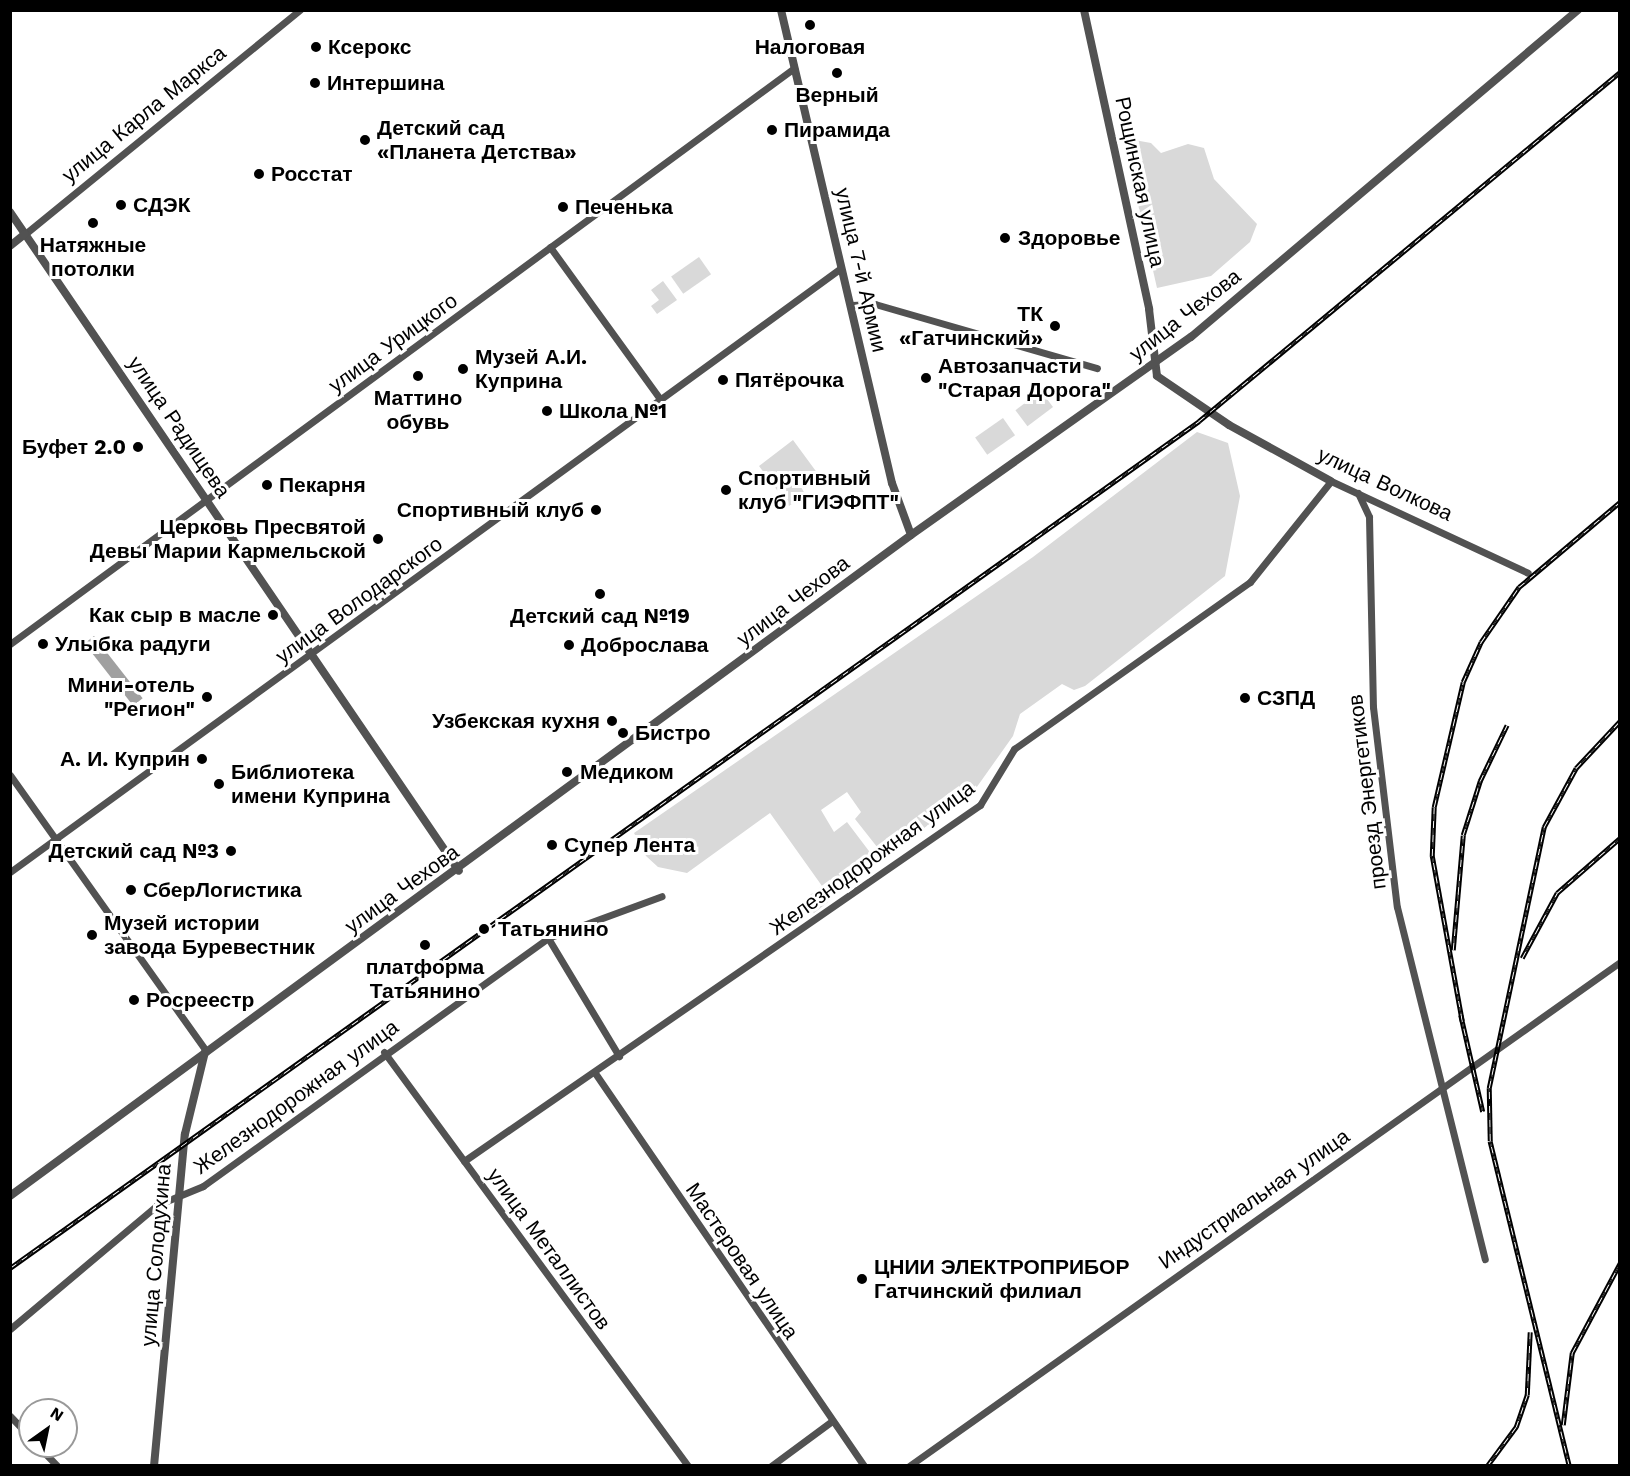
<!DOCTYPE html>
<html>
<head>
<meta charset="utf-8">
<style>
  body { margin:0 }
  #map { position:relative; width:1630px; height:1476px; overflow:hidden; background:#fff; font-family:"Work Sans",sans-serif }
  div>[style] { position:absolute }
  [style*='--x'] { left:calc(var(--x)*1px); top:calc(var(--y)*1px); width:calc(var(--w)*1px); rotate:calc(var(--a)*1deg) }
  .green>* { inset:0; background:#d9d9d9; transform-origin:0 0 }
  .water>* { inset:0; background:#a0a0a0; transform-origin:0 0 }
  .minor>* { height:7px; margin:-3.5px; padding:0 3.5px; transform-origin:3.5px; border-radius:3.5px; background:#525252 }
  .tertiary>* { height:8px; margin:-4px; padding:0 4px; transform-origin:4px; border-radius:4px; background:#525252 }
  .rail>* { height:4.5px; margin-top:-2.25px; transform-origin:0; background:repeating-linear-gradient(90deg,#fff 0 7px,#000 0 14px); box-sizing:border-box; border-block:2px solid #000 }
  .dots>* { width:16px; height:16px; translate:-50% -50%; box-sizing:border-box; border:3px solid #fff; border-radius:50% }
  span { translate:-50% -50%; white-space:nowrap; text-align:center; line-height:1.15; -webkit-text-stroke:6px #fff; paint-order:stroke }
  .poi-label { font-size:21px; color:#000; font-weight:700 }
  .left { translate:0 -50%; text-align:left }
  .right { translate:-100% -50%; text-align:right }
  .street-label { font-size:21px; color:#000 }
  .frame { position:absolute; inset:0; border:12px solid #000; pointer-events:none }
  .north { position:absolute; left:18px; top:1398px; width:60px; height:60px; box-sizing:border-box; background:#fff; border:2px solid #999; border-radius:50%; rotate:33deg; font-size:16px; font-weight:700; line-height:24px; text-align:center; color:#000 }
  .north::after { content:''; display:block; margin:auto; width:21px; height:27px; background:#000; clip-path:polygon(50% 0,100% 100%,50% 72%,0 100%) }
</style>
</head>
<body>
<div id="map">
  <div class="green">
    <div style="clip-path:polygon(1123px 138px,1151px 143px,1161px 153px,1188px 144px,1204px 148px,1214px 179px,1257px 224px,1250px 242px,1211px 276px,1157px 288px)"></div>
    <div style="left:699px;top:257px;width:21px;height:34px;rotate:55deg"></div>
    <div style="clip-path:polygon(663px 281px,677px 300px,657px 314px,651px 306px,659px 300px,651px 290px)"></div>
    <div style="left:1041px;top:391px;width:20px;height:32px;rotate:53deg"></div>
    <div style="left:1003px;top:418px;width:21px;height:34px;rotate:55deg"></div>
    <div style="clip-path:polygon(1197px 432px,1228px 443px,1240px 496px,1225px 576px,1085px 686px,1074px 690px,1062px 684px,1020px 714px,1013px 736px,974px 791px,885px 857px,855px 819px,861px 812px,847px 792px,821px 810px,834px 832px,847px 822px,878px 863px,814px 913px,807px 914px,798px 904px,822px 886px,770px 813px,687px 873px,658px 867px,646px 856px,634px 833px,1033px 557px)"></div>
    <div style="clip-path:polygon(793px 440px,818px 474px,801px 487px,805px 494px,789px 506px,759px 466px)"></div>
  </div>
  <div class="water">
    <div style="left:94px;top:636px;width:79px;height:12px;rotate:52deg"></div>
  </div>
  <div class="minor">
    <div style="--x:25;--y:234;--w:355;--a:-39.2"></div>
    <div style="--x:550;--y:247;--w:188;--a:54.1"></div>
    <div style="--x:850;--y:305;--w:25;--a:-2"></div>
    <div style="--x:875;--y:304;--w:231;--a:16.1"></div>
    <div style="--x:1358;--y:493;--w:26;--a:65"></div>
    <div style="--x:1369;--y:517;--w:190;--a:88.8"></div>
    <div style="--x:1373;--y:707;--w:201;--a:83.2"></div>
    <div style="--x:1397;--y:907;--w:363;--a:76"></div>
    <div style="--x:10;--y:644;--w:973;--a:-36.3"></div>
    <div style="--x:10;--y:775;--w:339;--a:54.6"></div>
    <div style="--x:10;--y:872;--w:1027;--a:-36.01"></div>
    <div style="--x:548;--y:938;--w:138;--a:59"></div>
    <div style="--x:384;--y:1052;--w:514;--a:53.71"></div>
    <div style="--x:595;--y:1073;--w:476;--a:55.6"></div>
    <div style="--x:464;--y:1161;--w:627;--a:-34.6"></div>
    <div style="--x:980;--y:805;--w:66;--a:-58.7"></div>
    <div style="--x:1014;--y:749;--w:289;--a:-35.3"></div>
    <div style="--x:1250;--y:582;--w:129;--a:-51.3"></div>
    <div style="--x:1331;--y:481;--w:217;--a:25"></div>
    <div style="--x:10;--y:1329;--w:192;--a:-40.1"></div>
    <div style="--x:157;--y:1205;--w:50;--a:-22.4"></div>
    <div style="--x:203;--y:1186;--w:425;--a:-35.7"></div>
    <div style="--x:548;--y:938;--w:121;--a:-20.2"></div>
    <div style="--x:10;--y:1416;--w:29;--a:46"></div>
    <div style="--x:38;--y:1446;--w:28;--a:46"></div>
    <div style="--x:771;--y:1466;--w:76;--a:-36.4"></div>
    <div style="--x:909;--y:1466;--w:872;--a:-35.33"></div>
  </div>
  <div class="tertiary">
    <div style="--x:781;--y:10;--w:486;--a:76.8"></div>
    <div style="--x:892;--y:483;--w:55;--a:69.9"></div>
    <div style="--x:1084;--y:10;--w:306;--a:77.7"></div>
    <div style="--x:1149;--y:309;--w:67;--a:83.2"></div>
    <div style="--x:1157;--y:376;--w:87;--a:34.2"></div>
    <div style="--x:1229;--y:425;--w:116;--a:28.8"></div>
    <div style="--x:10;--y:212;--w:797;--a:55.73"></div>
    <div style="--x:10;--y:246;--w:19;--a:-39"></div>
    <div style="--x:10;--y:1196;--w:1117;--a:-36.26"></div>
    <div style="--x:911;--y:535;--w:343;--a:-35.3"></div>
    <div style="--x:1191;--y:337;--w:507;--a:-40.2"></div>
    <div style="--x:154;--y:1466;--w:333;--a:-84.7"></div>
    <div style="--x:185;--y:1134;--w:84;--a:-76.3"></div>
  </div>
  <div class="rail">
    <div style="--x:1453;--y:950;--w:115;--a:-85"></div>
    <div style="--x:1463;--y:835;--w:57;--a:-72.5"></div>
    <div style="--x:1480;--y:781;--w:62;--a:-64.3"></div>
    <div style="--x:1522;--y:958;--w:74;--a:-61.7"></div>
    <div style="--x:1557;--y:893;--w:84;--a:-41.1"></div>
    <div style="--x:1461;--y:1015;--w:99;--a:77.2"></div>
    <div style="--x:1462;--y:1021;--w:168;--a:-100.3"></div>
    <div style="--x:1432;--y:856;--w:49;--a:-87.7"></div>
    <div style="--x:1434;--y:807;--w:128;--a:-76.9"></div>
    <div style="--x:1463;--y:682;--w:44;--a:-65.8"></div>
    <div style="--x:1481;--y:642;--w:67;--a:-55.4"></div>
    <div style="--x:1519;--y:587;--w:132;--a:-40.1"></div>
    <div style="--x:10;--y:1268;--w:1460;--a:-35.46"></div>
    <div style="--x:1199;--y:421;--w:547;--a:-39.66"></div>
    <div style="--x:1563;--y:1425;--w:73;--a:-82.9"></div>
    <div style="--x:1572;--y:1353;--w:102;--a:-61.9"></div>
    <div style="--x:1487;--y:1466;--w:49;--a:-53.4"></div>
    <div style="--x:1516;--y:1427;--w:34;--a:-71"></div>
    <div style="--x:1527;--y:1395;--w:63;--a:-87.3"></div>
    <div style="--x:1569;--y:1466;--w:334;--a:-103.7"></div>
    <div style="--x:1490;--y:1141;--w:53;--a:-91.1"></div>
    <div style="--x:1489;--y:1088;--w:267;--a:-78.1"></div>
    <div style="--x:1544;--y:827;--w:67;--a:-61.5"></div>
    <div style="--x:1576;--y:768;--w:64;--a:-46.9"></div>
  </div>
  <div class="dots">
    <div style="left:810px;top:25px;background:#000"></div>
    <div style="left:316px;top:47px;background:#000"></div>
    <div style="left:837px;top:73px;background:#000"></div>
    <div style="left:315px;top:83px;background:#000"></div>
    <div style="left:772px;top:130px;background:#000"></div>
    <div style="left:365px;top:140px;background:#000"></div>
    <div style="left:259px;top:174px;background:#000"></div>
    <div style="left:121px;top:205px;background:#000"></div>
    <div style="left:563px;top:207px;background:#000"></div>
    <div style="left:93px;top:223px;background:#000"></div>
    <div style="left:1005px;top:238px;background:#000"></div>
    <div style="left:1055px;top:326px;background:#000"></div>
    <div style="left:463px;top:369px;background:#000"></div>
    <div style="left:418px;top:376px;background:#000"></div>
    <div style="left:926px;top:378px;background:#000"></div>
    <div style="left:723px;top:380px;background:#000"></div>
    <div style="left:547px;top:411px;background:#000"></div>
    <div style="left:138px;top:447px;background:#000"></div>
    <div style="left:267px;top:485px;background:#000"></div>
    <div style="left:726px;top:490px;background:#000"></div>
    <div style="left:596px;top:510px;background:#000"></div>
    <div style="left:378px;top:539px;background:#000"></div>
    <div style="left:600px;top:594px;background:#000"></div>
    <div style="left:273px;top:615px;background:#000"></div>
    <div style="left:43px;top:644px;background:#000"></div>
    <div style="left:569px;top:645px;background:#000"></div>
    <div style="left:207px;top:697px;background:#000"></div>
    <div style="left:1245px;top:698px;background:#000"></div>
    <div style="left:612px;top:721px;background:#000"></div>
    <div style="left:623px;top:733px;background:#000"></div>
    <div style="left:202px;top:759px;background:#000"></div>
    <div style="left:567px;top:772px;background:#000"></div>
    <div style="left:219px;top:784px;background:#000"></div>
    <div style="left:552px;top:845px;background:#000"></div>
    <div style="left:231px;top:851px;background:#000"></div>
    <div style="left:131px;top:890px;background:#000"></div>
    <div style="left:484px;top:929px;background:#000"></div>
    <div style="left:92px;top:935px;background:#000"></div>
    <div style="left:425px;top:945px;background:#000"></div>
    <div style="left:134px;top:1000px;background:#000"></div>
    <div style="left:862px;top:1279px;background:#000"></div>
  </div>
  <div class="poi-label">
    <span class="left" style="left:328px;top:47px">Ксерокс</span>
    <span style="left:810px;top:47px">Налоговая</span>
    <span class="left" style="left:327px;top:83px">Интершина</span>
    <span style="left:837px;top:95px">Верный</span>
    <span class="left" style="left:377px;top:140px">Детский сад<br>«Планета Детства»</span>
    <span class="left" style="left:784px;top:130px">Пирамида</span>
    <span class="left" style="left:271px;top:174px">Росстат</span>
    <span class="left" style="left:133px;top:205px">СДЭК</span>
    <span class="left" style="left:575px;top:207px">Печенька</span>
    <span class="left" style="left:1018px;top:238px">Здоровье</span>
    <span style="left:93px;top:257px">Натяжные<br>потолки</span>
    <span class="right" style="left:1043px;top:326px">ТК<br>«Гатчинский»</span>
    <span class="left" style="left:475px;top:369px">Музей А.И.<br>Куприна</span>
    <span class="left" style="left:938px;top:378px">Автозапчасти<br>"Старая Дорога"</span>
    <span class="left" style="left:735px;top:380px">Пятёрочка</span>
    <span style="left:418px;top:410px">Маттино<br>обувь</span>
    <span class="left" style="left:559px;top:411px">Школа №1</span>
    <span class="right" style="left:126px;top:447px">Буфет 2.0</span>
    <span class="left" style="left:738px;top:490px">Спортивный<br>клуб "ГИЭФПТ"</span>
    <span class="left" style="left:279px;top:485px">Пекарня</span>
    <span class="right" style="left:584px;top:510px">Спортивный клуб</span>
    <span class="right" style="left:366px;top:539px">Церковь Пресвятой<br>Девы Марии Кармельской</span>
    <span class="right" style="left:261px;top:615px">Как сыр в масле</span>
    <span style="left:600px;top:616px">Детский сад №19</span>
    <span class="left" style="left:55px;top:644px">Улыбка радуги</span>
    <span class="left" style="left:581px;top:645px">Доброслава</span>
    <span class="right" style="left:195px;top:697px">Мини-отель<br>"Регион"</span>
    <span class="left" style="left:1257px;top:698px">СЗПД</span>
    <span class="right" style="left:600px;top:721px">Узбекская кухня</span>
    <span class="left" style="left:635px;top:733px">Бистро</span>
    <span class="right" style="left:190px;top:759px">А. И. Куприн</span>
    <span class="left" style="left:231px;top:784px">Библиотека<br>имени Куприна</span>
    <span class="left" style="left:580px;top:772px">Медиком</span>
    <span class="left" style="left:564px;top:845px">Супер Лента</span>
    <span class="right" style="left:219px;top:851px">Детский сад №3</span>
    <span class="left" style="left:143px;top:890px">СберЛогистика</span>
    <span class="left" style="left:104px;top:935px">Музей истории<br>завода Буревестник</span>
    <span class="left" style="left:498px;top:929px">Татьянино</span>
    <span style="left:425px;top:979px">платформа<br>Татьянино</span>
    <span class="left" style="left:146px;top:1000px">Росреестр</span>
    <span class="left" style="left:874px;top:1279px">ЦНИИ ЭЛЕКТРОПРИБОР<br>Гатчинский филиал</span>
  </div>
  <div class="street-label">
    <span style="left:144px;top:114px;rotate:-39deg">улица Карла Маркса</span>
    <span style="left:1140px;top:182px;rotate:78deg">Рощинская улица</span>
    <span style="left:861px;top:270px;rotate:77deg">улица 7-й Армии</span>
    <span style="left:1185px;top:315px;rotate:-38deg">улица Чехова</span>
    <span style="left:393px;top:343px;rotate:-36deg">улица Урицкого</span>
    <span style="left:179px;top:427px;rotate:56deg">улица Радищева</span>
    <span style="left:1385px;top:484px;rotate:25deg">улица Волкова</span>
    <span style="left:359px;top:600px;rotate:-36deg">улица Володарского</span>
    <span style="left:793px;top:601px;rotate:-37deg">улица Чехова</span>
    <span style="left:1367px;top:792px;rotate:-97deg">проезд Энергетиков</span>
    <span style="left:872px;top:858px;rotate:-36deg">Железнодорожная улица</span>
    <span style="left:402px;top:889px;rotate:-36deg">улица Чехова</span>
    <span style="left:296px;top:1097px;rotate:-36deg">Железнодорожная улица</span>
    <span style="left:1254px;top:1199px;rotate:-35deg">Индустриальная улица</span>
    <span style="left:549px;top:1249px;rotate:54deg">улица Металлистов</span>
    <span style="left:156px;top:1255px;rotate:-85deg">улица Солодухина</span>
    <span style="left:742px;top:1261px;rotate:56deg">Мастеровая улица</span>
  </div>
  <div class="frame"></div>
  <div class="north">N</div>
</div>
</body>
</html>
